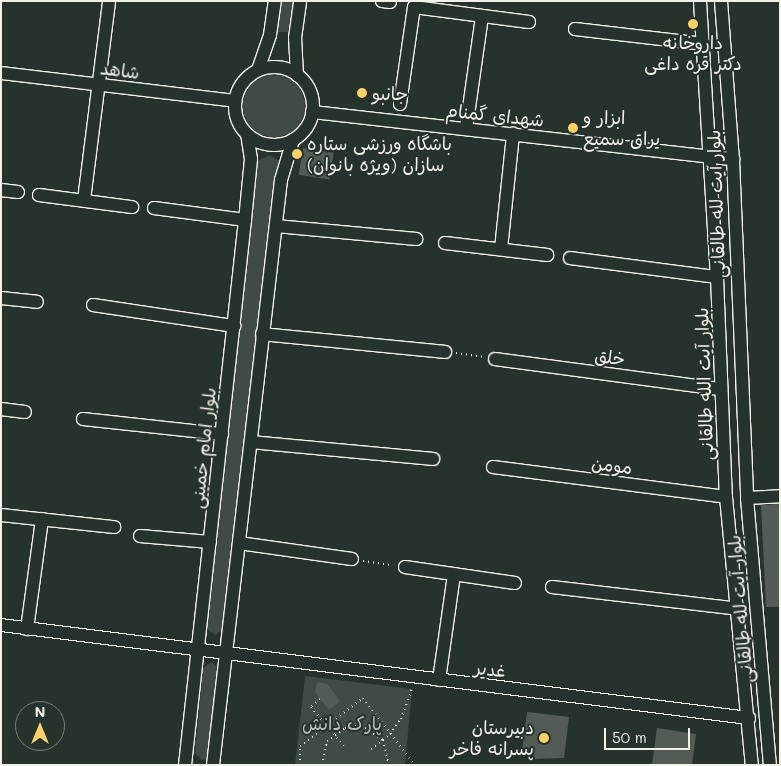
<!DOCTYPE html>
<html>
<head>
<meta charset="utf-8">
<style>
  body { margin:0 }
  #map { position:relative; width:781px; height:766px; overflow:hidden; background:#26332d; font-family:Mali,"Playpen Sans Arabic",sans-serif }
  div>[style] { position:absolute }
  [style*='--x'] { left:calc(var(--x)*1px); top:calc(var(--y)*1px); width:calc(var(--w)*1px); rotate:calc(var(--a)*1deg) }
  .green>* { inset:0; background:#414b45 }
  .round { border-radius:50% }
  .building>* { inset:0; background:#525c55; transform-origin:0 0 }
  .path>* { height:2px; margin-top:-1px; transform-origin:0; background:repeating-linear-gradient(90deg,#f4f1e8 0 1px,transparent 0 5px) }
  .roads { filter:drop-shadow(1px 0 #f4f1e8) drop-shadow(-1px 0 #f4f1e8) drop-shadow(0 1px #f4f1e8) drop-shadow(0 -1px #f4f1e8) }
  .minor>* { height:12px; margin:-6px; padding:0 6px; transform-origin:6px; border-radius:6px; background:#26332d }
  .minor>.ring { margin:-6px; padding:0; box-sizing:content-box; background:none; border:12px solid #26332d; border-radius:50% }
  .dots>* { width:14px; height:14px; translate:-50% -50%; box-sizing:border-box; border:2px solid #26332d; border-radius:50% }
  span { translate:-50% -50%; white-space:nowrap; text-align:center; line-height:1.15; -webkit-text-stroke:4px #26332d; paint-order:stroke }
  .poi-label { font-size:18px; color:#f4f1e8 }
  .left { translate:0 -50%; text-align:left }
  .right { translate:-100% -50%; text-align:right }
  .street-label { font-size:18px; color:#f4f1e8 }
  .park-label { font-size:18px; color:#bebfb7 }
  .frame { position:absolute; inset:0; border:2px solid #f4f1e8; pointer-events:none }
  .north { position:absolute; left:15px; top:701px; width:50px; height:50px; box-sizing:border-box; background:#26332d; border:1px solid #787f78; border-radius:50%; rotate:0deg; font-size:14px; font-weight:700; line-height:20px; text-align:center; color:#f4f1e8 }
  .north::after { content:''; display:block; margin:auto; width:18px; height:22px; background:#ffd166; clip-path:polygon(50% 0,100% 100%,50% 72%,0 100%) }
  .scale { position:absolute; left:604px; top:728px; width:86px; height:22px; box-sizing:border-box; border:2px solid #f4f1e8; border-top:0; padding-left:6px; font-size:15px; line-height:18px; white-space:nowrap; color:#f4f1e8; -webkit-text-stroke:4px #26332d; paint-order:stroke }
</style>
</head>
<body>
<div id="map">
  <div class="green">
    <div style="clip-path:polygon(280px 1px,293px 1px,288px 32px,279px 32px,276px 27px)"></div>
    <div class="round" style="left:243px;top:75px;width:62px;height:62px"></div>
    <div style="clip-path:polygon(270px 155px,281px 162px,222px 630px,215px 635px,207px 629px,255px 162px)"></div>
    <div style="clip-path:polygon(212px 662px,218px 669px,209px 757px,202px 760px,195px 753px,203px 668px)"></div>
    <div style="clip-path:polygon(305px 676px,412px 689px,405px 765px,295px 765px)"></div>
  </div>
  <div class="building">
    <div style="left:303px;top:148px;width:31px;height:27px;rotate:9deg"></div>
    <div style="clip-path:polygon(780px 504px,780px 607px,766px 607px,761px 505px)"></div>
    <div style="clip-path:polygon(317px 682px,327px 684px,340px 701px,329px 710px,315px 692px)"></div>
    <div style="clip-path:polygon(527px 712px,569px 717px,564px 758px,533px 759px,534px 753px,522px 751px)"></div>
    <div style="clip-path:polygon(657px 728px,696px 734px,692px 765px,652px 765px)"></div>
  </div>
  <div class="path">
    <div style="--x:456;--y:353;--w:27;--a:8"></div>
    <div style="--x:363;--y:561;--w:30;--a:8"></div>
    <div style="--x:320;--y:699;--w:12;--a:138"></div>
    <div style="--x:311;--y:707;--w:51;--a:49.8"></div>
    <div style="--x:371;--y:749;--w:24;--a:-38"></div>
    <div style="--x:390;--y:734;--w:19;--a:-54"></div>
    <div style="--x:401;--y:719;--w:32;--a:-70"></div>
    <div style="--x:300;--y:765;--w:19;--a:-90"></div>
    <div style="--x:300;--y:746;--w:79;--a:-37.3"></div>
    <div style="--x:363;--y:698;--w:85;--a:52.2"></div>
    <div style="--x:322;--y:765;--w:25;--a:-78"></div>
    <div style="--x:327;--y:741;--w:22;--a:-36"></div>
    <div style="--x:345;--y:728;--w:10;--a:-11"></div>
    <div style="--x:355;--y:726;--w:10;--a:11"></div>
    <div style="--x:365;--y:728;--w:22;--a:34"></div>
    <div style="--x:383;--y:740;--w:26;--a:77"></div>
  </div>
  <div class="roads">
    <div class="minor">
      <div style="--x:382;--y:1;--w:8;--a:7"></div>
      <div style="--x:700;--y:1;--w:277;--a:86.5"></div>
      <div style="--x:717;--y:277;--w:220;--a:87.7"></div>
      <div style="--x:726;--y:497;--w:269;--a:84.5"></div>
      <div style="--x:721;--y:1;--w:158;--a:85.7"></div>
      <div style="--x:733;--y:159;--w:339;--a:87.6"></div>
      <div style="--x:747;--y:498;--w:268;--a:85.1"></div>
      <div style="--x:575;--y:29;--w:130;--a:6.6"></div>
      <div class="ring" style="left:235px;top:67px;width:66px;height:66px"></div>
      <div style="--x:258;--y:70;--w:37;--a:-71"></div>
      <div style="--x:270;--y:35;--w:34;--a:-82"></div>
      <div style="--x:1;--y:73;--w:236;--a:6.8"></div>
      <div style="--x:297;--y:75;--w:37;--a:-93"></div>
      <div style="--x:295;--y:38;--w:37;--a:-82"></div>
      <div style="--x:400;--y:104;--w:98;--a:-81.8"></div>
      <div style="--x:414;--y:7;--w:116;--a:7.4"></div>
      <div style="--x:312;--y:112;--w:424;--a:6.4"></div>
      <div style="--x:466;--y:129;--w:114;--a:-81.9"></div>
      <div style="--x:1;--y:190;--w:17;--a:7"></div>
      <div style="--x:39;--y:195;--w:94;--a:7.4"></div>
      <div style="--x:84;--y:200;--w:201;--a:-82.8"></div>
      <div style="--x:154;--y:208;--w:92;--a:7.5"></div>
      <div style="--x:276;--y:226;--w:141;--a:5.3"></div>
      <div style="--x:445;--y:243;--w:103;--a:6.7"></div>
      <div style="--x:501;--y:249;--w:116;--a:-84"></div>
      <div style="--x:570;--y:258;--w:148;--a:7.4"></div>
      <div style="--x:1;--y:298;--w:36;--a:6"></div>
      <div style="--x:93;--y:305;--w:143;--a:8.5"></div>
      <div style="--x:262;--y:334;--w:184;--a:5.6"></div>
      <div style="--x:495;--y:359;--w:228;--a:7.6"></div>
      <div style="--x:1;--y:409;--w:24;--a:7"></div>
      <div style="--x:83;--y:419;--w:140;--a:6.2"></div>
      <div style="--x:251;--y:442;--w:183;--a:5.3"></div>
      <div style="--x:493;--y:467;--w:235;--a:7.3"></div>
      <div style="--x:747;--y:498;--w:33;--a:-3"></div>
      <div style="--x:1;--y:515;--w:114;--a:6.1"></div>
      <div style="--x:140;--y:536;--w:70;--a:4.9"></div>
      <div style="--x:239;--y:543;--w:114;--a:8.1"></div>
      <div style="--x:405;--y:567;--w:111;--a:8.3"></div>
      <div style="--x:552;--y:587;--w:187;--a:6.7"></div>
      <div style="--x:1;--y:625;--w:754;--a:7.09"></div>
      <div style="--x:27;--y:629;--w:111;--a:-82.2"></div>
      <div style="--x:439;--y:680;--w:107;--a:-81.9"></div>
      <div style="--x:185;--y:765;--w:548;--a:-83.72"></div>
      <div style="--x:245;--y:220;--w:61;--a:-84.4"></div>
      <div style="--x:251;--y:159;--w:25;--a:-99"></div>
      <div style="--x:213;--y:765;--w:589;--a:-83.37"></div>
      <div style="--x:281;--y:180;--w:42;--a:-73.3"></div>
    </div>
  </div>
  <div class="dots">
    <div style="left:693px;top:24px;background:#ffd166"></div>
    <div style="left:362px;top:93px;background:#ffd166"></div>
    <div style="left:573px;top:128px;background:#ffd166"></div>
    <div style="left:297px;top:154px;background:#ffd166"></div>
    <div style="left:544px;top:738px;background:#ffd166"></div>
  </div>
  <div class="poi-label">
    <span style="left:693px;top:53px">داروخانه<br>دکتر قره داغی</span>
    <span class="left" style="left:372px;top:93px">جانبو</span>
    <span class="left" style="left:583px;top:128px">ابزار و<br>يراق سميع</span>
    <span class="left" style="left:307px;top:154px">باشگاه ورزشی ستاره<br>سازان (ویژه بانوان)</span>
    <span class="right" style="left:534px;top:738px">دبیرستان<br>پسرانه فاخر</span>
  </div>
  <div class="street-label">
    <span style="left:120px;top:70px;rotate:7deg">شاهد</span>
    <span style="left:495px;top:115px;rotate:6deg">شهدای گمنام</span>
    <span style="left:716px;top:204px;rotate:-92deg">بلوار آیت لله طالقانی</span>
    <span style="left:610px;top:357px;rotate:8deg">خلق</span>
    <span style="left:704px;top:384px;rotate:-92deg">بلوار آیت الله طالقانی</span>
    <span style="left:203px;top:448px;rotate:-84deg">بلوار امام خمینی</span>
    <span style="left:612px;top:465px;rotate:7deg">مومن</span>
    <span style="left:740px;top:609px;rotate:-95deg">بلوار آیت لله طالقانی</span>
    <span style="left:490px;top:669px;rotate:7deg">غدیر</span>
  </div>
  <div class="park-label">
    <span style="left:342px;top:723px">پارک دانش</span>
  </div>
  <div class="frame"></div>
  <div class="north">N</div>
  <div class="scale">50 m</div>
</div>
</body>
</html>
